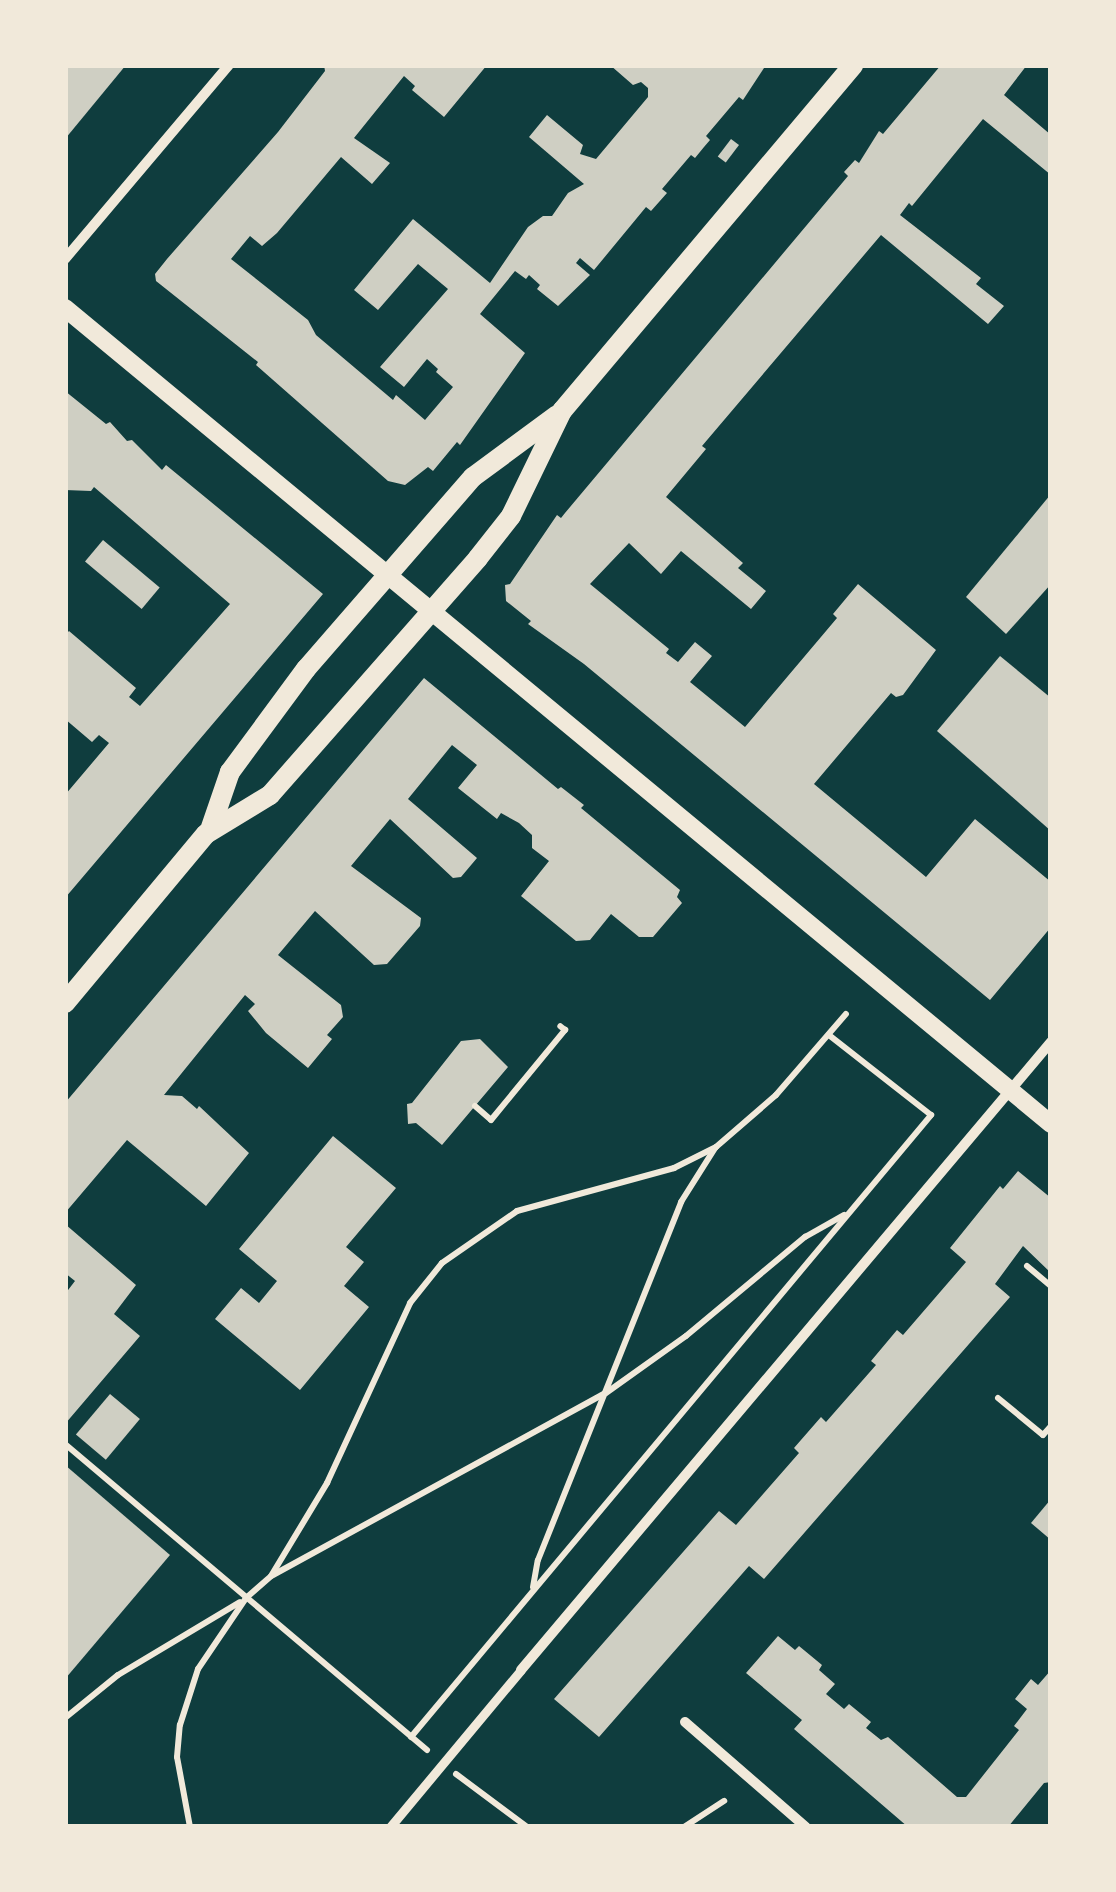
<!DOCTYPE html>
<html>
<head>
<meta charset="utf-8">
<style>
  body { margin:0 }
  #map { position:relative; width:1116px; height:1892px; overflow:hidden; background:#0f3d3e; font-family:"Sofia Sans Condensed",sans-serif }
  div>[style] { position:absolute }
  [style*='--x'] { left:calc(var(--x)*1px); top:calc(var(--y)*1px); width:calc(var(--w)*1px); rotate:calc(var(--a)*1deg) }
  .building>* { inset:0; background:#cfcfc3; transform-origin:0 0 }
  .path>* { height:6px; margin:-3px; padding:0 3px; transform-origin:3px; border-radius:3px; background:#f1e9da }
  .pedestrian>* { height:9px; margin:-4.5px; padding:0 4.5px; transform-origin:4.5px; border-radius:4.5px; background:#f1e9da }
  .minor>* { height:10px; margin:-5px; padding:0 5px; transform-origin:5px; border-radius:5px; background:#f1e9da }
  .tertiary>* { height:18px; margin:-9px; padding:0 9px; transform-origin:9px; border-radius:9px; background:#f1e9da }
  .secondary>* { height:20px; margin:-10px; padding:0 10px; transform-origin:10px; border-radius:10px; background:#f1e9da }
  span { translate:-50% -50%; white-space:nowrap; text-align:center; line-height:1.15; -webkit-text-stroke:10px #f1e9da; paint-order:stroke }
  .frame { position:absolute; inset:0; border:68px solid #f1e9da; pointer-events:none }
</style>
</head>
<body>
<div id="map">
  <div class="building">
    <div style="clip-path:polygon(65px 65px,126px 65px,65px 139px)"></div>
    <div style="clip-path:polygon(324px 65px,487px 65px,444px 117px,412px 90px,415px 86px,404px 76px,354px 138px,390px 163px,372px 184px,341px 157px,277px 233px,262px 246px,250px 236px,231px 259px,308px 320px,316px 335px,393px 400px,396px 395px,425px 420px,453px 387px,436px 372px,438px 369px,427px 359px,404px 387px,380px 367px,448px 289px,418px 264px,378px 310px,354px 290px,413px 219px,490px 283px,528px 227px,543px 216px,552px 216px,568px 193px,584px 184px,529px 137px,547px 115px,583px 145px,580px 154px,596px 159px,648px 97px,648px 88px,641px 82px,633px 85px,610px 65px,766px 65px,743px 100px,739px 97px,706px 136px,710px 140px,704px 147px,695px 158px,691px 155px,662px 189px,667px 193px,651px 211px,646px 207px,594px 270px,580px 258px,576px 263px,590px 275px,558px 306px,537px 289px,540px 285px,529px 275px,526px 279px,515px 271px,480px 314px,525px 353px,460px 445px,457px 442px,433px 471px,428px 467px,405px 485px,388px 481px,256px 365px,258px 362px,156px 281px,155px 274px,167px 259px,278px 132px,325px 71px)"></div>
    <div style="clip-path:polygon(941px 65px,1027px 65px,1004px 95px,1051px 135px,1051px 175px,983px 119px,912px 206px,909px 203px,900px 215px,981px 278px,976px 284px,1004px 306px,988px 324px,881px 235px,702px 446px,706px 449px,666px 497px,743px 563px,738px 568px,766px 591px,751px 609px,681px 551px,661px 574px,629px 543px,590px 584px,669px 649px,666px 653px,678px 662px,695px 642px,712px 656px,690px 682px,745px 727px,837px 618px,833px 614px,858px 584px,936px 650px,903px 695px,896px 697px,891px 693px,814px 784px,926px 877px,975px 819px,1051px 882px,1051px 927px,990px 1000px,584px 664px,528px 624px,531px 621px,506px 601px,505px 585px,510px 584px,557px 515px,561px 518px,565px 513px,848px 176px,844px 172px,855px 160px,859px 163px,879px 131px,883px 134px)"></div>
    <div style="left:731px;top:139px;width:10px;height:22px;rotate:37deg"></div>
    <div style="clip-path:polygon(65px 391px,106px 424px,110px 422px,127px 441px,132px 440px,162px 470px,166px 465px,323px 594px,65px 898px,65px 795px,109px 743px,99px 735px,92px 742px,65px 719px,65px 635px,69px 631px,136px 688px,129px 697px,140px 706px,230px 604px,94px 487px,91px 491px,65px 490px)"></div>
    <div style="clip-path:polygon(1051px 494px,1051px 584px,1006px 634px,966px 597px)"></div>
    <div style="left:103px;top:540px;width:74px;height:28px;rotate:40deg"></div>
    <div style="clip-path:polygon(1000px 656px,1051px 698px,1051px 831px,937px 731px)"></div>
    <div style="clip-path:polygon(424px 678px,558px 789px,561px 787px,584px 805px,581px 808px,680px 890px,677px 897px,682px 903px,653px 937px,639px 937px,611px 914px,590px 940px,576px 941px,521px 896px,549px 861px,532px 848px,532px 835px,519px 823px,501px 813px,497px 819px,458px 788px,477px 765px,452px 745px,408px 799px,477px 858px,461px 877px,453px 878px,390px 819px,351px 866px,421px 918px,420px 926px,387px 964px,374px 965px,315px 911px,278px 955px,341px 1005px,343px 1017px,327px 1035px,332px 1039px,308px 1068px,266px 1033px,248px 1011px,255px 1004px,245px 995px,164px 1095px,182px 1096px,197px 1109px,199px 1106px,249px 1153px,206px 1206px,127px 1140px,65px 1213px,65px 1103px)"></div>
    <div style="clip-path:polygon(480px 1039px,508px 1067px,442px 1145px,416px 1123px,408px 1124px,407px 1104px,412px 1103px,461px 1041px)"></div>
    <div style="clip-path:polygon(333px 1136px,396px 1188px,346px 1247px,364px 1262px,344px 1286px,369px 1307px,300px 1390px,215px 1319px,241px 1288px,259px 1303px,277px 1281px,239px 1249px)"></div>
    <div style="clip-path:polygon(1018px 1171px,1051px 1198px,1051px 1273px,1023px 1246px,995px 1284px,1010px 1297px,764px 1579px,749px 1566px,599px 1737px,554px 1699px,719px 1511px,736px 1525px,799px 1453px,794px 1448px,821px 1417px,826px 1422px,876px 1365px,871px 1361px,897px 1330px,903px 1335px,966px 1262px,950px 1248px,1000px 1186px,1003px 1189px)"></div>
    <div style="clip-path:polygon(65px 1224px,136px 1285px,114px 1314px,140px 1336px,65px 1424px,65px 1294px,75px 1281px,65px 1273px)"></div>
    <div style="left:110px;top:1394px;width:39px;height:53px;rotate:40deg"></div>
    <div style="clip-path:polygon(65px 1465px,170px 1555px,65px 1679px)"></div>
    <div style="clip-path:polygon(1051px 1499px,1051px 1540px,1031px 1523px)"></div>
    <div style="clip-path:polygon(778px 1636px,795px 1650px,799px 1646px,822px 1665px,819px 1670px,835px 1684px,826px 1694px,844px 1709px,849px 1704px,871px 1722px,866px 1728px,881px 1740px,888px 1737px,957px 1797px,966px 1797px,1019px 1730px,1014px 1726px,1027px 1709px,1015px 1699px,1031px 1679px,1038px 1685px,1051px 1670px,1051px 1782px,1044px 1783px,1008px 1827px,908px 1827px,794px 1729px,802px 1720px,746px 1673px)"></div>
  </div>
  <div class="path">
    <div style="--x:475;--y:1106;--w:21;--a:41"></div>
    <div style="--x:491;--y:1120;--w:117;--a:-50.6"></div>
    <div style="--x:565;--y:1030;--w:6;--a:-141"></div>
    <div style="--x:1027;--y:1266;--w:31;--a:40"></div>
    <div style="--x:998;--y:1398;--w:58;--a:39.4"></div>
    <div style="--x:1043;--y:1435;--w:12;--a:-48"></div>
    <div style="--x:65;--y:1444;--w:474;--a:40.2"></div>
    <div style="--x:273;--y:1575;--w:379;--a:-28.7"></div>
    <div style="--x:606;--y:1393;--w:98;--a:-35.5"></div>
    <div style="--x:686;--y:1336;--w:155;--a:-39.8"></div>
    <div style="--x:805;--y:1237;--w:45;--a:-29.4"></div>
    <div style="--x:533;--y:1587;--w:27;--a:-80"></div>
    <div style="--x:538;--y:1560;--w:386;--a:-68.2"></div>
    <div style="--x:681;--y:1202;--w:64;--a:-57.8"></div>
    <div style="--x:65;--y:1718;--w:68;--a:-39.1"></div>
    <div style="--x:118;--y:1675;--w:142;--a:-30.9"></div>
    <div style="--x:411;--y:1737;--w:811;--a:-50.1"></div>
    <div style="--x:931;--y:1115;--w:130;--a:-141.9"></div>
    <div style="--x:456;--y:1774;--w:89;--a:36.7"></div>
    <div style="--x:65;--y:1826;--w:1;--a:45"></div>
    <div style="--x:190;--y:1827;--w:71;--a:-100.5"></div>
    <div style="--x:177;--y:1757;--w:32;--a:-85"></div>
    <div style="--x:180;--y:1725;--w:59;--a:-72.2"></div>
    <div style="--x:198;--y:1669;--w:86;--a:-55.9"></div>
    <div style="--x:246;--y:1598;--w:33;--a:-41"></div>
    <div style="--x:271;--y:1576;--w:109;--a:-58.9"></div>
    <div style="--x:327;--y:1483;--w:198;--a:-65.2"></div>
    <div style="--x:410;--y:1303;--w:51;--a:-51.3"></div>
    <div style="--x:442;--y:1263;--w:91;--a:-34.7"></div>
    <div style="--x:517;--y:1211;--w:163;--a:-15.3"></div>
    <div style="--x:674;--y:1168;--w:47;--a:-26.6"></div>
    <div style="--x:716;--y:1147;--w:79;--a:-40.9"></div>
    <div style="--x:776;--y:1095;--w:107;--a:-49.2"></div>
    <div style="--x:684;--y:1827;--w:48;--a:-33"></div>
  </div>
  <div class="pedestrian">
    <div style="--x:390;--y:1827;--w:204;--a:-50.2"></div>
  </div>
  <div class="minor">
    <div style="--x:65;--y:259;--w:254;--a:-49.8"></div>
    <div style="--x:521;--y:1670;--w:822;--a:-49.84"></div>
    <div style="--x:685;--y:1722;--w:160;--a:41"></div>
  </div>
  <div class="tertiary">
    <div style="--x:65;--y:308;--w:1280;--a:39.61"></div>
  </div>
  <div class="secondary">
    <div style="--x:210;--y:830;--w:61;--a:-71"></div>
    <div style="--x:230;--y:772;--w:128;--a:-53.6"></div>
    <div style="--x:306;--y:669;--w:254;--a:-49"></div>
    <div style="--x:473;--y:477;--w:104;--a:-36.4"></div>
    <div style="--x:65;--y:1003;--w:220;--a:-50.2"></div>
    <div style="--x:206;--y:834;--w:75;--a:-31.4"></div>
    <div style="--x:270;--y:795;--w:315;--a:-48.7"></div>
    <div style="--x:478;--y:558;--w:53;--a:-51.8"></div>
    <div style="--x:511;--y:516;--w:117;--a:-64.1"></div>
    <div style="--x:562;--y:411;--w:452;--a:-49.9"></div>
  </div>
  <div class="frame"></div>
</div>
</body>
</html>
